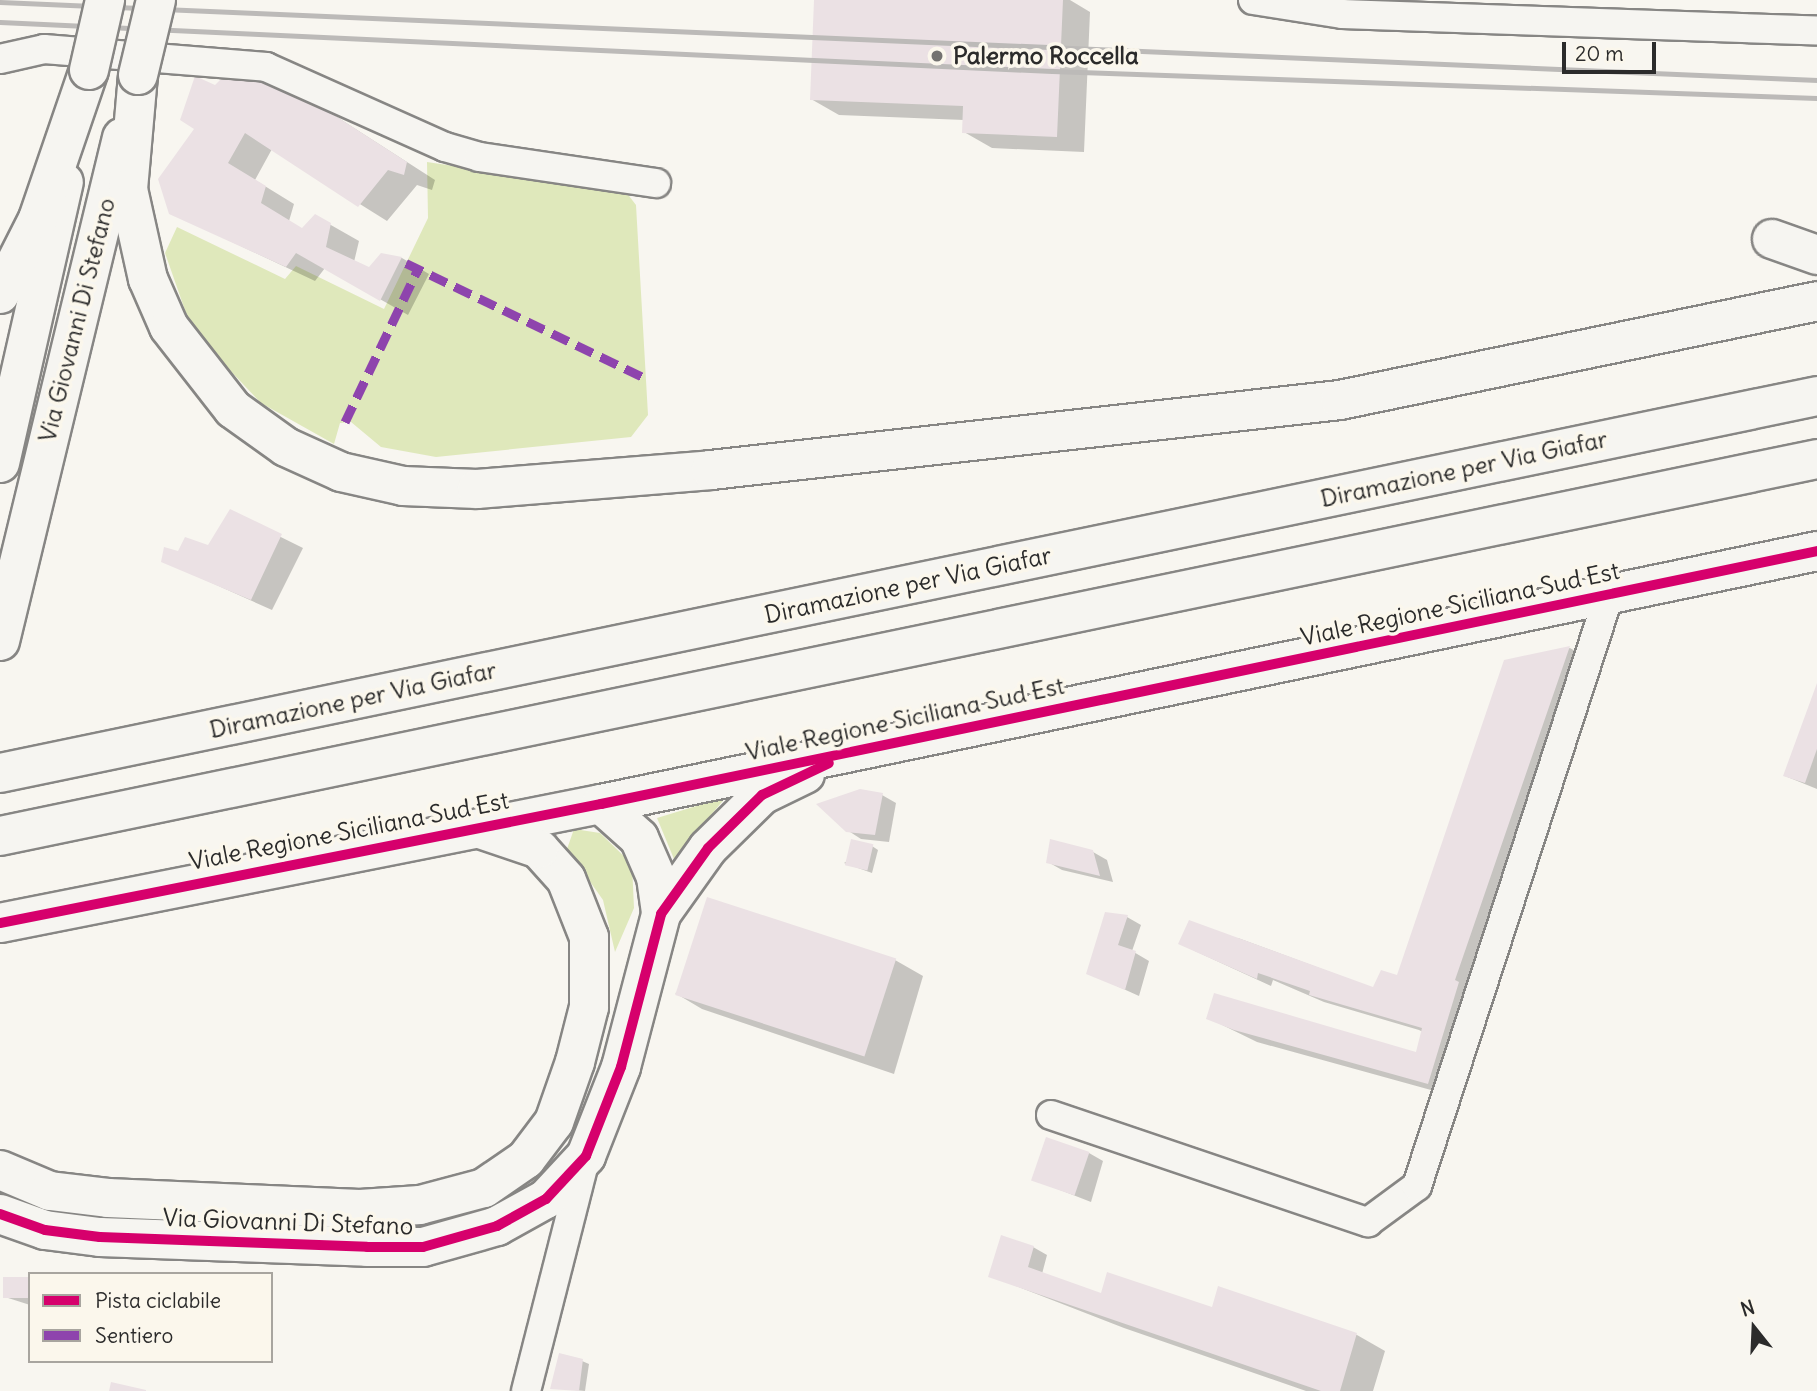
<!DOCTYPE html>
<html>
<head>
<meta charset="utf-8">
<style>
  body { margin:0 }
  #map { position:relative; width:1817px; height:1391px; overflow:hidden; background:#f8f6f0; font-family:Delius,sans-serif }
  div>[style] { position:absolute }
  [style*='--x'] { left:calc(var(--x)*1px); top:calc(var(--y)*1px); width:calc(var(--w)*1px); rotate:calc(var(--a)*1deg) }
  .green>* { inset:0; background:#dfe8bb }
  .shadow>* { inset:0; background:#0003 }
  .building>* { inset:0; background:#ebe1e4; transform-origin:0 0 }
  .roads { filter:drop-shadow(2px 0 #878684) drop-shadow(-2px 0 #878684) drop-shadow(0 2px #878684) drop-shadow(0 -2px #878684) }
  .street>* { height:28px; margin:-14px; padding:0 14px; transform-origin:14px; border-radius:14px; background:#f6f5f1 }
  .secondary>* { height:38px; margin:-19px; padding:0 19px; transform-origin:19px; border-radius:19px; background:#f6f5f1 }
  .highway>* { height:38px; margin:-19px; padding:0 19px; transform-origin:19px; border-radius:19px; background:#f6f5f1 }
  .rail>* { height:5px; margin:-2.5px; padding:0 2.5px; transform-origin:2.5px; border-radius:2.5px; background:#bcbab8 }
  .bridges { filter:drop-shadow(2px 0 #878684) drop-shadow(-2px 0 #878684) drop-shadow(0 2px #878684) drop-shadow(0 -2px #878684) }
  .secondary-bridge>* { height:38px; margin:-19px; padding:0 19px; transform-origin:19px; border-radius:19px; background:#f6f5f1 }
  .quiet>* { height:9px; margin-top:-4.5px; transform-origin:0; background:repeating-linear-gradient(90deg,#8e44ad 0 18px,transparent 0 27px) }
  .cycleway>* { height:10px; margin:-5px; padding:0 5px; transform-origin:5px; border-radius:5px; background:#d6006c }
  .dots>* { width:19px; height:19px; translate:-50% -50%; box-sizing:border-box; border:4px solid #fbf7ec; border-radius:50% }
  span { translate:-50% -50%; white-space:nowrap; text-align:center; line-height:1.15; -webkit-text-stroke:7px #fbf7ec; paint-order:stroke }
  .poi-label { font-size:24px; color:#2b2b2b; font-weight:700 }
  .left { translate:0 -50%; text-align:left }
  .street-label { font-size:24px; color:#2b2b2b }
  .legend { position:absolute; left:28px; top:1272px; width:245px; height:91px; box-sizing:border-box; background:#fbf7ec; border:2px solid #a8a59f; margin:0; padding:9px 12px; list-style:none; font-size:21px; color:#2b2b2b }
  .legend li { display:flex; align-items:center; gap:14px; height:35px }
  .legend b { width:35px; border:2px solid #a8a59f }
  .north { position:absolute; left:1719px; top:1293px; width:70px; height:70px; -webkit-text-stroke:5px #fbf7ec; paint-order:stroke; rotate:342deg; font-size:19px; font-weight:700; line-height:28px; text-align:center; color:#2b2b2b }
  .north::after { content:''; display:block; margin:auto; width:24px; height:32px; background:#2b2b2b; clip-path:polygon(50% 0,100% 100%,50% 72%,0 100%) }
  .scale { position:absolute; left:1562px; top:42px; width:94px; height:32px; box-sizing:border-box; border:4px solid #2b2b2b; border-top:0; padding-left:9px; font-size:21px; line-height:24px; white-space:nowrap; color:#2b2b2b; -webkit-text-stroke:5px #fbf7ec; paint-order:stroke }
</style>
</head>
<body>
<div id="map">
  <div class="green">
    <div style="clip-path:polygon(427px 162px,626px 192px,636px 205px,648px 415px,631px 437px,436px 457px,381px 447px,351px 422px,340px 423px,334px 444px,261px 403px,205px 344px,186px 313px,165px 253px,177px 227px,285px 279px,296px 266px,384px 309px,428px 218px)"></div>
    <div style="clip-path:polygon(726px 797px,674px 859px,657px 818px)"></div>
    <div style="clip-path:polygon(574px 829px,600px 833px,632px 864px,634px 908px,615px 952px,603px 900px,567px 849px)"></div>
  </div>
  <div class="shadow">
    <div style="clip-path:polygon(815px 0,1070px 0,1090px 12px,1084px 152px,992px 148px,964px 132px,964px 120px,839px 115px,811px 99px)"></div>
    <div style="clip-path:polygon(216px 87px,298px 92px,435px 180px,432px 190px,417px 185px,387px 221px,272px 149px,255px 180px,294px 204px,289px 221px,303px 230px,315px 216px,359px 241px,354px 262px,369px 269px,381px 255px,402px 258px,429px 274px,408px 315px,325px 268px,315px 281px,171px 213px,196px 128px)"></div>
    <div style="clip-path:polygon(230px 512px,303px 548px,272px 610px,163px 561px,208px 548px)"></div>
    <div style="clip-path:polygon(1570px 648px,1597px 664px,1449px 1095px,1257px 1042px,1208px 1018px,1417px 1055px,1423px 1032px,1419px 1030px,1324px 1002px,1273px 980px,1271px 986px,1195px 951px,1236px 943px,1238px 938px,1381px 991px,1398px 977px,1505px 662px)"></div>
    <div style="clip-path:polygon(1817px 688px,1817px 789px,1785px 776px)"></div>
    <div style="clip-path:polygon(882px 795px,896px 803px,889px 842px,861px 839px,847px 830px)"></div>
    <div style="clip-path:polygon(872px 846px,878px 850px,872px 873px,844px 863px)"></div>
    <div style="clip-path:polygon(1093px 852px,1107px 860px,1113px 882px,1062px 870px,1048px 862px)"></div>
    <div style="clip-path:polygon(1106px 914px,1127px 917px,1141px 925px,1132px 951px,1149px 961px,1139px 996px,1088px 973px)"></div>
    <div style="clip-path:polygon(895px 960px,923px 976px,894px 1074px,702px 1009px,675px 993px)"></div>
    <div style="clip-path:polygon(1089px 1153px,1103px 1161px,1091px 1202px,1032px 1179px)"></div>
    <div style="clip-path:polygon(1033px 1247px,1047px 1255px,1042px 1274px,1101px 1295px,1213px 1309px,1220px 1289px,1357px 1335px,1385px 1351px,1373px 1391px,1306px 1391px,1124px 1328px,990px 1276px)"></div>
    <div style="clip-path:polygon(30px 1279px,30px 1305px,5px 1297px)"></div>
    <div style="clip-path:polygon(582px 1361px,589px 1364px,585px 1391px,552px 1388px)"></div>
  </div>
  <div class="building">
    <div style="clip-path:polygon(814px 0,1063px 0,1057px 137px,962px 133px,963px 106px,810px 100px)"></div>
    <div style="clip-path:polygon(270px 74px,407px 162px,404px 175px,388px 170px,358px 207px,245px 133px,228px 163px,266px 186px,261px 203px,302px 228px,315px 214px,331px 223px,326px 247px,369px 267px,381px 253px,402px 257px,380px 301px,296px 253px,286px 267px,169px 214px,158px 179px,194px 129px,180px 120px,195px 76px,215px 85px,225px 75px)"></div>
    <div style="clip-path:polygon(230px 509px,282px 534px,251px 600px,161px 562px,164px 547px,178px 551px,185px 537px,208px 545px)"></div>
    <div style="clip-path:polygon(1570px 646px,1455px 980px,1459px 982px,1428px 1084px,1234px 1030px,1206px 1019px,1214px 993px,1416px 1052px,1422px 1028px,1309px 995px,1310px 991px,1258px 973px,1257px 979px,1178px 944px,1189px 920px,1373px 987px,1381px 970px,1397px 975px,1504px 660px)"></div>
    <div style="clip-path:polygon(1817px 683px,1817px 749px,1805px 783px,1783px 776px)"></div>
    <div style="clip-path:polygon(860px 789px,883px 793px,875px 835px,846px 832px,816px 804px)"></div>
    <div style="left:851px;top:839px;width:23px;height:27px;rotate:13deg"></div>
    <div style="clip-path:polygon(1050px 839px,1093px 850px,1100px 876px,1046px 863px)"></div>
    <div style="left:707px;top:897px;width:199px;height:103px;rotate:18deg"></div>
    <div style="clip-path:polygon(1105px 912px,1128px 915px,1118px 945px,1136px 951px,1125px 990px,1086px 974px)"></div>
    <div style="left:1046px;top:1137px;width:46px;height:46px;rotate:19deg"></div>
    <div style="clip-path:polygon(1001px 1235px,1034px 1246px,1028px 1267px,1101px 1293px,1107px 1272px,1212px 1307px,1218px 1286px,1357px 1333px,1340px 1391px,1321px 1391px,988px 1277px)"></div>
    <div style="left:30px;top:1277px;width:21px;height:27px;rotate:90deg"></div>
    <div style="clip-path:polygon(559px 1353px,583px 1359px,579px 1391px,550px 1389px)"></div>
    <div style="clip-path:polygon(111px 1382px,146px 1390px,146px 1391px,109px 1391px)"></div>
  </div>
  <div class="roads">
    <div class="street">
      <div style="--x:1253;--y:0;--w:90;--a:8.9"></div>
      <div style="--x:1342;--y:14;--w:475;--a:2"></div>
      <div style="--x:0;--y:59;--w:45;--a:-12.8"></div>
      <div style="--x:44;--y:49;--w:223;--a:4.6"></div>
      <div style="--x:266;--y:67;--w:196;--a:24.1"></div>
      <div style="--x:445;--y:147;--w:35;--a:16"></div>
      <div style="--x:479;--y:157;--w:179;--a:8.4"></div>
      <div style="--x:1051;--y:1115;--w:335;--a:18.7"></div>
      <div style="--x:1368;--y:1222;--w:61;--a:-36.3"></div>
      <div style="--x:1417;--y:1186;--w:621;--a:-72"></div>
      <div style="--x:526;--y:1391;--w:238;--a:-75.7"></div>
    </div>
    <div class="secondary">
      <div style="--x:1772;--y:239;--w:48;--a:19.6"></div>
      <div style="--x:0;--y:463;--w:288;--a:-77.2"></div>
      <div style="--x:0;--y:641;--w:518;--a:-76.37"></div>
      <div style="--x:601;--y:804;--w:51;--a:41.8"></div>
      <div style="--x:639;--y:838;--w:43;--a:66.4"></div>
      <div style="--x:656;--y:877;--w:37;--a:82"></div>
      <div style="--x:0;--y:923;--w:613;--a:-11.2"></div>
      <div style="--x:601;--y:804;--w:1242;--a:-11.75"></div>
      <div style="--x:0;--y:1170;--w:54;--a:22.8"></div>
      <div style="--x:50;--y:1191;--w:58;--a:6.9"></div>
      <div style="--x:108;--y:1198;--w:252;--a:2.5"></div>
      <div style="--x:360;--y:1209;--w:60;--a:-3.8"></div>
      <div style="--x:420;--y:1205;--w:66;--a:-14.9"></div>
      <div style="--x:484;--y:1188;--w:51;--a:-34.6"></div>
      <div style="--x:526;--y:1159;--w:46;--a:-52.9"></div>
      <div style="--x:554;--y:1122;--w:64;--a:-70.7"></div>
      <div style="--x:575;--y:1062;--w:57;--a:-75.7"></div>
      <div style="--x:589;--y:1007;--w:70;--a:-90"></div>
      <div style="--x:589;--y:937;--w:62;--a:-111.6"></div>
      <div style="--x:566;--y:879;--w:40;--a:-132"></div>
      <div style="--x:539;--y:849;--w:62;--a:-161.3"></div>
      <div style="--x:0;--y:1214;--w:48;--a:19.6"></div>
      <div style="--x:45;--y:1230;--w:55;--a:7.3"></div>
      <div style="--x:100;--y:1237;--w:267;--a:2.1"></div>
      <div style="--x:367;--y:1247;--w:56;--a:0"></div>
      <div style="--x:423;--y:1247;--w:77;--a:-15.8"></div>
      <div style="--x:497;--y:1226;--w:56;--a:-28.9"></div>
      <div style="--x:546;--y:1199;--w:59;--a:-47.1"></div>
      <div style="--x:586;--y:1156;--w:96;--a:-68.5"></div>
      <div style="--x:621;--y:1067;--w:158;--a:-75.3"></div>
      <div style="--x:661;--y:914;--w:81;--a:-54.5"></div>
      <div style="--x:708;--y:848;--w:76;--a:-44.5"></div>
      <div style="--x:762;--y:795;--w:48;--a:-26"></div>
    </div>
    <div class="highway">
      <div style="--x:138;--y:75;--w:114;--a:95"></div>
      <div style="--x:128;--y:189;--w:92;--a:77.5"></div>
      <div style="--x:148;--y:279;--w:52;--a:66.4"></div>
      <div style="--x:169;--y:327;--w:104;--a:52"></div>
      <div style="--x:233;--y:409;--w:65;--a:35.6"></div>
      <div style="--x:286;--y:447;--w:60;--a:24.4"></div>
      <div style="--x:341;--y:472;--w:64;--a:12.7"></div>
      <div style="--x:403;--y:486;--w:74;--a:2.3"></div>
      <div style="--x:477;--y:489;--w:235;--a:-4.6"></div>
      <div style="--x:711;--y:470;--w:633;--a:-6.35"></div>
      <div style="--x:1340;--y:400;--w:487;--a:-11.7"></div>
      <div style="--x:0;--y:294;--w:84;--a:-63.1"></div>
      <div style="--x:38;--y:219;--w:157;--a:-71.1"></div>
      <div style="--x:0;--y:773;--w:1856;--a:-11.72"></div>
      <div style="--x:0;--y:836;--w:1856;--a:-11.72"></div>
    </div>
  </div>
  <div class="rail">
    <div style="--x:0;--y:2;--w:1819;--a:2.46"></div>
    <div style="--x:0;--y:22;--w:1053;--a:2.67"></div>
    <div style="--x:1052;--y:71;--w:765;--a:2.02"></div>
  </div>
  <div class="bridges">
    <div class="secondary-bridge">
      <div style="--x:89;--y:70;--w:72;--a:-77.1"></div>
      <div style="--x:138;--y:75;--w:77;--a:-76.5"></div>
    </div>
  </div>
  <div class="quiet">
    <div style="--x:406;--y:263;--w:263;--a:25.7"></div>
    <div style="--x:345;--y:422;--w:170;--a:-64.5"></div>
  </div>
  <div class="cycleway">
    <div style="--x:0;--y:923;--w:613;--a:-11.2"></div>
    <div style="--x:601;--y:804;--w:1242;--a:-11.75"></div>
    <div style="--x:0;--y:1214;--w:48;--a:19.6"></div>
    <div style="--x:45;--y:1230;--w:55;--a:7.3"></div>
    <div style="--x:100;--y:1237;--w:267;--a:2.1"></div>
    <div style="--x:367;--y:1247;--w:56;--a:0"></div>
    <div style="--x:423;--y:1247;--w:77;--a:-15.8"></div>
    <div style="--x:497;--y:1226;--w:56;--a:-28.9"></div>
    <div style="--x:546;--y:1199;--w:59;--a:-47.1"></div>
    <div style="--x:586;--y:1156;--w:96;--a:-68.5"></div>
    <div style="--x:621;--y:1067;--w:158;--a:-75.3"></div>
    <div style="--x:661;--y:914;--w:81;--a:-54.5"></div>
    <div style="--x:708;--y:848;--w:76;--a:-44.5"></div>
    <div style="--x:762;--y:795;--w:74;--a:-25.5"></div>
  </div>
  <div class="dots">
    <div style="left:937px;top:56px;background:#737270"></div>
  </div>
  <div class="poi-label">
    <span class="left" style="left:953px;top:56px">Palermo Roccella</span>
  </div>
  <div class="street-label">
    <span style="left:77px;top:320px;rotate:-76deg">Via Giovanni Di Stefano</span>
    <span style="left:1464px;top:469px;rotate:-12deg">Diramazione per Via Giafar</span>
    <span style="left:908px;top:585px;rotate:-12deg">Diramazione per Via Giafar</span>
    <span style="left:1460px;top:604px;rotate:-12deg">Viale Regione Siciliana Sud Est</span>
    <span style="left:353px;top:700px;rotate:-12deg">Diramazione per Via Giafar</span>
    <span style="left:905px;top:719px;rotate:-12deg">Viale Regione Siciliana Sud Est</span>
    <span style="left:349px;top:831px;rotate:-11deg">Viale Regione Siciliana Sud Est</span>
    <span style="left:288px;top:1222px;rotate:2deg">Via Giovanni Di Stefano</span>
  </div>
  <ul class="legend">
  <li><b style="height:9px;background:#d6006c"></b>Pista ciclabile</li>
  <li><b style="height:9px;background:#8e44ad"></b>Sentiero</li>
  </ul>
  <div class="north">N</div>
  <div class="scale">20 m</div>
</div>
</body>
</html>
